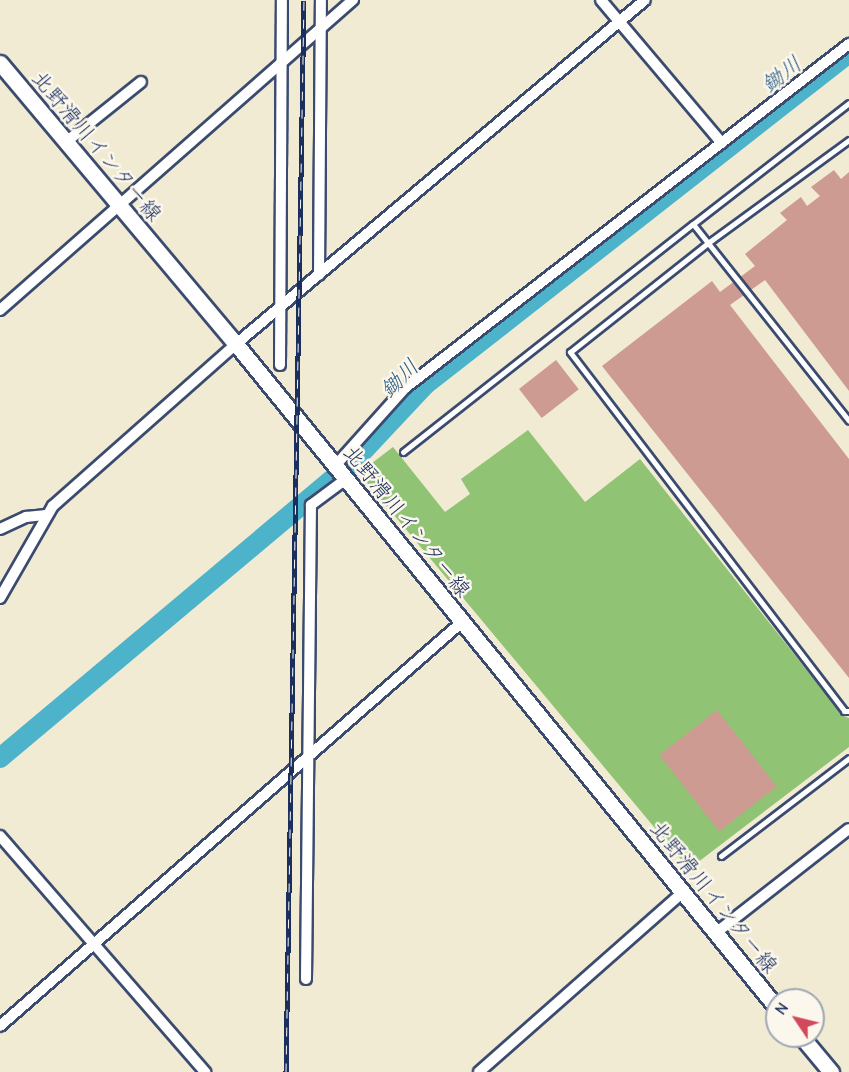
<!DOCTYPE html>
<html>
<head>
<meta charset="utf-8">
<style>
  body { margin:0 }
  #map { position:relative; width:849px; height:1072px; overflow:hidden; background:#f2ebd3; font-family:"Comic Neue","Klee One",sans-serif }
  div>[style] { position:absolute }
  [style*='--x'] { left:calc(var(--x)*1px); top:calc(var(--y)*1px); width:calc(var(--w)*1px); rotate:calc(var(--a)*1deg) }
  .green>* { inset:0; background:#90c374 }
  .river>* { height:20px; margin:-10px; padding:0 10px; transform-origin:10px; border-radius:10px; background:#4cb3ca }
  .building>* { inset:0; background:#cd9b92; transform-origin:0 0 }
  .roads { filter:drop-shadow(2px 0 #3b4b70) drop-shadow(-2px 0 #3b4b70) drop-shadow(0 2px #3b4b70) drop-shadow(0 -2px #3b4b70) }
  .service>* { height:5px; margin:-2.5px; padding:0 2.5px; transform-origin:2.5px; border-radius:2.5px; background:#fff }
  .minor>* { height:10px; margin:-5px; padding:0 5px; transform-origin:5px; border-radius:5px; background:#fff }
  .secondary>* { height:15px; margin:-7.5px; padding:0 7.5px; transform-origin:7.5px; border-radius:7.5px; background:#fff }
  .rail>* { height:5px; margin-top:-2.5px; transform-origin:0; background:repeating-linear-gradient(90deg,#fbf7ec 0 9px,#1b2f5e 0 18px); box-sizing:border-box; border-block:2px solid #1b2f5e }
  span { translate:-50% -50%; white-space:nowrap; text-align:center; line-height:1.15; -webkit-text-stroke:5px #fbf7ec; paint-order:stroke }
  .street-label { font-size:21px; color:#1b2f5e }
  .water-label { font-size:22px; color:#2c5d84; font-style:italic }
  .north { position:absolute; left:765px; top:988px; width:60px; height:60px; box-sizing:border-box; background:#fbf7ec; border:2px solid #a1a7b3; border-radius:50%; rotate:305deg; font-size:16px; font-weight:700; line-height:24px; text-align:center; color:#1b2f5e }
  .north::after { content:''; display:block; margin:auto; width:21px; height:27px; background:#d1495b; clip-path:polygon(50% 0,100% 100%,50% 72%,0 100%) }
</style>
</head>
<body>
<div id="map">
  <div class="green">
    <div style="clip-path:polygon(528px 430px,585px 502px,640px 459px,843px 716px,849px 718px,849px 747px,689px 869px,359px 473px,393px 447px,445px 512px,470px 494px,461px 479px)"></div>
  </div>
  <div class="river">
    <div style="--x:0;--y:758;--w:459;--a:-40"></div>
    <div style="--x:352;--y:463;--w:107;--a:-46.9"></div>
    <div style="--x:425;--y:385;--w:539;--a:-38.06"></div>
  </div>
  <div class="building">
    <div style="clip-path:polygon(834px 170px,841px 179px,849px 172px,849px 391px,765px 280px,730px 305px,849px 459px,849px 678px,602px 366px,712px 281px,720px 292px,755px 266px,745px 254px,787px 220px,780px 213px,801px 197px,807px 206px,820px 196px,811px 187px)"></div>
    <div style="left:556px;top:360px;width:37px;height:47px;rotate:52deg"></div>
    <div style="left:717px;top:710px;width:97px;height:73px;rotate:52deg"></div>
  </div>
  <div class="roads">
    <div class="service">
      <div style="--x:849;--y:140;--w:173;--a:143.9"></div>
      <div style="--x:709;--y:242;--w:177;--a:141.6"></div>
      <div style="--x:570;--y:352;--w:452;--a:52.6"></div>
      <div style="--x:844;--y:711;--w:5;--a:0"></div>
      <div style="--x:693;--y:224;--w:197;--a:-37.8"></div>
      <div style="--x:403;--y:452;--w:369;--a:-38.2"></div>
      <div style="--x:693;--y:224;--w:251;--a:51.6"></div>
      <div style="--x:721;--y:856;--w:161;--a:-37.4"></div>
    </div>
    <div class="minor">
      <div style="--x:601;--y:0;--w:187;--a:49.8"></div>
      <div style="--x:66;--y:142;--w:96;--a:-38.7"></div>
      <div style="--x:319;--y:275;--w:275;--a:-89.6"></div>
      <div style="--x:0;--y:310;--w:470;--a:-41.3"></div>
      <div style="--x:280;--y:365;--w:365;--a:-89.7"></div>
      <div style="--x:335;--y:466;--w:105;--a:-48.1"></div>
      <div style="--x:405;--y:388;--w:562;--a:-37.77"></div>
      <div style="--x:0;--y:529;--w:29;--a:-25"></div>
      <div style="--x:26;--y:517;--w:18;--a:-6"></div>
      <div style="--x:0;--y:598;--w:106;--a:-60.1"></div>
      <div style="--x:53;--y:506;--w:244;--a:-41.5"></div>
      <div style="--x:236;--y:344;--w:534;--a:-40.07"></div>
      <div style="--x:0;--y:836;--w:313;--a:49"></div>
      <div style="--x:717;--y:932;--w:167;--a:-38"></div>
      <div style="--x:306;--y:979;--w:474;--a:-89.4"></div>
      <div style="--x:311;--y:505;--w:44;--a:-36.6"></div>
      <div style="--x:0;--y:1026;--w:614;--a:-41.17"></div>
      <div style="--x:479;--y:1072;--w:272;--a:-41.4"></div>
    </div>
    <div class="secondary">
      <div style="--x:0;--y:63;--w:367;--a:50"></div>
      <div style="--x:236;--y:344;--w:856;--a:50.83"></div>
      <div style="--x:801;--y:1036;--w:47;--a:50.2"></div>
    </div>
  </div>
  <div class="rail">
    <div style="--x:286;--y:1072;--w:1072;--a:-89.04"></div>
  </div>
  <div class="street-label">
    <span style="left:97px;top:146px;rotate:50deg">北野滑川インター線</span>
    <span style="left:407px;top:521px;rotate:51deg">北野滑川インター線</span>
    <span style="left:714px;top:897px;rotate:51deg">北野滑川インター線</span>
  </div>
  <div class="water-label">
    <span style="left:782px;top:75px;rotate:-38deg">鋤川</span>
    <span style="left:400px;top:379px;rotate:-45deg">鋤川</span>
  </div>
  <div class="north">N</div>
</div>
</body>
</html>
